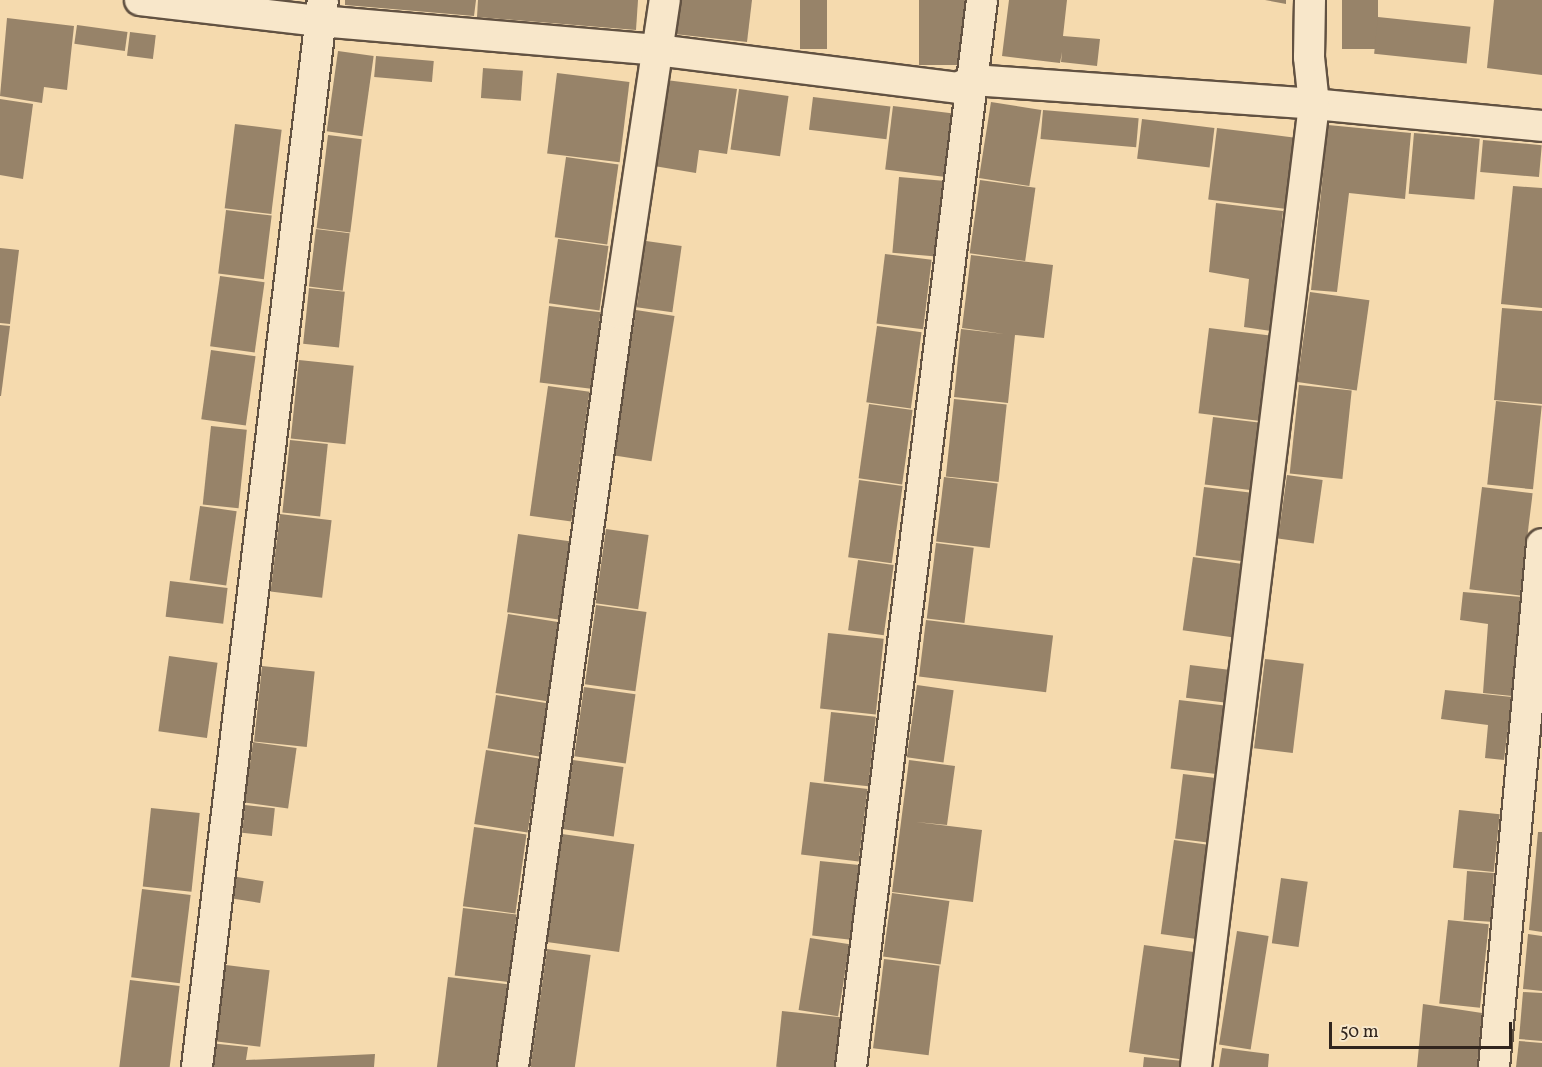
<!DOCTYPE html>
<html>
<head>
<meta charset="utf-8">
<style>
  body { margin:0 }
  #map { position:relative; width:1542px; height:1067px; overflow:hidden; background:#f5daae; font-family:Vollkorn,serif }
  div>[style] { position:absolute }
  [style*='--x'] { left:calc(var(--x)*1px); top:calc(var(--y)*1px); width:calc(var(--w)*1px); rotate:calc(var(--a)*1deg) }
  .building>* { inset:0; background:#978369; transform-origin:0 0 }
  .roads { filter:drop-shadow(2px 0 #625242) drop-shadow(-2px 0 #625242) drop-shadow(0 2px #625242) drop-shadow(0 -2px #625242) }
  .street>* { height:30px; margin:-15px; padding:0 15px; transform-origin:15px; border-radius:15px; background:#f8e7ca }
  span { translate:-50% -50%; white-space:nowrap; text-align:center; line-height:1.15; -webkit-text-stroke:6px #f8e7ca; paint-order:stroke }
  .scale { position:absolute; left:1329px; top:1022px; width:183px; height:27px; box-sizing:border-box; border:3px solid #31251e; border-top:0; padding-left:8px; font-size:18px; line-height:21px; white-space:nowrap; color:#31251e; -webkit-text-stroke:4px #f8e7ca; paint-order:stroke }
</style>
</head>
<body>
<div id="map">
  <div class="building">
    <div style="clip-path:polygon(345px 0,476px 0,474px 16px,345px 5px)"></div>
    <div style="clip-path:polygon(478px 0,638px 0,636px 30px,477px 17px)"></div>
    <div style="clip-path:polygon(678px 0,752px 0,747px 42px,674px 34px)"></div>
    <div style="left:800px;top:0;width:27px;height:49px"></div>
    <div style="left:919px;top:0;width:52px;height:65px"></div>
    <div style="clip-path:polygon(1009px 0,1067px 0,1063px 36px,1100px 39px,1097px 66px,1061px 62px,1062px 52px,1060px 63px,1002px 56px)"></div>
    <div style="clip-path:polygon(1265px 0,1286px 0,1286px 4px)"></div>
    <div style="left:1342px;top:0;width:36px;height:49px"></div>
    <div style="clip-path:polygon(1494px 0,1542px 0,1542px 75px,1487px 68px)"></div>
    <div style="left:1378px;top:17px;width:93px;height:37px;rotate:6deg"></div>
    <div style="clip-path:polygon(7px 18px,74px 26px,67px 90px,44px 87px,42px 103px,0 96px)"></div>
    <div style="left:77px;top:25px;width:51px;height:19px;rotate:8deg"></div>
    <div style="left:130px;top:32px;width:26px;height:24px;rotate:7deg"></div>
    <div style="left:338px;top:51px;width:36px;height:81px;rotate:8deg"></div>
    <div style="left:376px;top:56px;width:58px;height:21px;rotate:5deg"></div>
    <div style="left:483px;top:68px;width:40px;height:30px;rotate:4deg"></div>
    <div style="left:557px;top:73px;width:73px;height:81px;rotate:7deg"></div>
    <div style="clip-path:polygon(666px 80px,737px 89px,727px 154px,699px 150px,696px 173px,654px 166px)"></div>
    <div style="left:739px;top:89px;width:50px;height:61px;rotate:8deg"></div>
    <div style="left:813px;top:97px;width:78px;height:33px;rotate:7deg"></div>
    <div style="clip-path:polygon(0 99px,33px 104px,23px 179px,0 175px)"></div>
    <div style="left:991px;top:102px;width:51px;height:77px;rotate:9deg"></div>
    <div style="left:893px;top:106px;width:65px;height:64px;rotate:7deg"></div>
    <div style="left:1043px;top:110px;width:96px;height:29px;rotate:5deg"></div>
    <div style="left:1142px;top:119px;width:73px;height:40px;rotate:7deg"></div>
    <div style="left:235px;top:124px;width:47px;height:85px;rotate:7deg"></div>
    <div style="clip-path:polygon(1328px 125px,1411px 133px,1405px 199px,1349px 193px,1337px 292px,1311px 290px)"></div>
    <div style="left:1217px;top:128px;width:77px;height:72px;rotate:7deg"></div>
    <div style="left:1414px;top:133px;width:66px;height:61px;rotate:5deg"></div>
    <div style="left:328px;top:135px;width:34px;height:94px;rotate:7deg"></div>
    <div style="left:1483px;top:140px;width:59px;height:32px;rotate:5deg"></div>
    <div style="left:566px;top:157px;width:53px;height:81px;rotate:8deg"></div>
    <div style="left:899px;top:177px;width:50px;height:76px;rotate:5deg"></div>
    <div style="left:980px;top:180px;width:56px;height:74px;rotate:8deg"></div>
    <div style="clip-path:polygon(1513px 186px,1542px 188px,1542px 308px,1501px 304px)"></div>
    <div style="clip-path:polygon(1216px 203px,1283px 211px,1271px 331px,1244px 327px,1249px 279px,1209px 272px)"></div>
    <div style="left:226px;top:210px;width:46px;height:64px;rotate:7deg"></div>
    <div style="left:316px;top:229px;width:34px;height:58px;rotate:7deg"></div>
    <div style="left:558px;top:239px;width:51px;height:65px;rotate:8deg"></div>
    <div style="left:646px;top:241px;width:36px;height:67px;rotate:8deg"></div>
    <div style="clip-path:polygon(0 248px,19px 250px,10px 324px,0 323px)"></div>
    <div style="left:885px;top:254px;width:47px;height:70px;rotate:7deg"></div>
    <div style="clip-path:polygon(971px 255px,1053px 265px,1044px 338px,1015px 335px,1008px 403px,954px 397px,961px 329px,1004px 334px,962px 328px)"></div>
    <div style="left:220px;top:276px;width:45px;height:71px;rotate:8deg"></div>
    <div style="left:309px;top:288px;width:36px;height:56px;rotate:6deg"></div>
    <div style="left:1310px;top:292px;width:60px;height:91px;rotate:8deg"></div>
    <div style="left:549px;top:306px;width:52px;height:77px;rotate:7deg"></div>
    <div style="clip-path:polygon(1502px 308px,1542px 311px,1542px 404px,1494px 400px)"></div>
    <div style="left:636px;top:310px;width:39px;height:147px;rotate:9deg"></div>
    <div style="clip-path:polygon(0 325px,10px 326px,1px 396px,0 396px)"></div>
    <div style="left:877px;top:326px;width:45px;height:77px;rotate:8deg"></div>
    <div style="left:1209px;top:328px;width:64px;height:86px;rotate:7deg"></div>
    <div style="left:211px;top:350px;width:45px;height:70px;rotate:8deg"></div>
    <div style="left:299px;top:360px;width:55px;height:79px;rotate:6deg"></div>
    <div style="left:1299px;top:385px;width:53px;height:89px;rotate:6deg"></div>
    <div style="left:548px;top:386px;width:42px;height:131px;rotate:8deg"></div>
    <div style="left:954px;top:399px;width:53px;height:78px;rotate:6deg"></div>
    <div style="left:1496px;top:401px;width:46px;height:84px;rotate:6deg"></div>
    <div style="left:869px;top:404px;width:44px;height:75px;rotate:8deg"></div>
    <div style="left:1213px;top:417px;width:48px;height:68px;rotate:7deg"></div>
    <div style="left:211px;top:426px;width:36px;height:79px;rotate:6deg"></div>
    <div style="left:290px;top:440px;width:38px;height:73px;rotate:6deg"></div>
    <div style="left:1287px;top:475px;width:36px;height:64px;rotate:8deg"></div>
    <div style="left:944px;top:477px;width:54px;height:65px;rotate:7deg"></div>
    <div style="left:859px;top:480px;width:44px;height:78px;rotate:8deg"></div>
    <div style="left:1204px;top:487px;width:48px;height:69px;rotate:7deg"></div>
    <div style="left:1482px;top:487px;width:51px;height:103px;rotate:7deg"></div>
    <div style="left:200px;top:506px;width:37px;height:75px;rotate:8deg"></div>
    <div style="left:280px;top:514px;width:52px;height:78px;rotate:7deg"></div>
    <div style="left:606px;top:529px;width:43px;height:75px;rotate:8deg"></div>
    <div style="left:518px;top:534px;width:52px;height:79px;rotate:8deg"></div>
    <div style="left:936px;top:543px;width:38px;height:76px;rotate:7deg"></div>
    <div style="left:1193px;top:557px;width:50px;height:74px;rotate:8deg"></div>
    <div style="left:858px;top:560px;width:36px;height:71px;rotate:8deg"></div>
    <div style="left:170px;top:581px;width:58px;height:36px;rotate:7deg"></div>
    <div style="clip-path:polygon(1463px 592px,1522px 597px,1512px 696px,1483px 693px,1488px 624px,1460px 620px)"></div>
    <div style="left:596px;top:605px;width:51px;height:80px;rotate:8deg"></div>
    <div style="left:508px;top:614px;width:52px;height:80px;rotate:9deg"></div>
    <div style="left:926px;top:620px;width:128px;height:57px;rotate:7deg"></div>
    <div style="left:828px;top:633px;width:56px;height:76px;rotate:6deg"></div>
    <div style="left:169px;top:656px;width:49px;height:76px;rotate:8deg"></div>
    <div style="left:1265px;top:659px;width:39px;height:90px;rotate:7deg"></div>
    <div style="left:1190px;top:665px;width:41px;height:33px;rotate:7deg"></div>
    <div style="left:262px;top:666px;width:53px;height:76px;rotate:6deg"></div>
    <div style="left:917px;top:685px;width:37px;height:73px;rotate:8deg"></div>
    <div style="left:584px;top:687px;width:52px;height:70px;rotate:8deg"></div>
    <div style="clip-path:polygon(1445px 690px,1512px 697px,1504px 760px,1485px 758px,1488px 725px,1441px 719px)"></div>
    <div style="left:496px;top:695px;width:52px;height:54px;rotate:9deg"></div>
    <div style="left:1179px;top:700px;width:48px;height:69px;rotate:7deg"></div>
    <div style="left:831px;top:712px;width:45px;height:70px;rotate:6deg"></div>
    <div style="left:253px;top:742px;width:44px;height:61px;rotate:8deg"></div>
    <div style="left:486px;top:750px;width:54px;height:75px;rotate:9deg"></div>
    <div style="left:573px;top:760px;width:51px;height:70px;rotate:8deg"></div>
    <div style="clip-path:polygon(909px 760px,955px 766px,947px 825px,916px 822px,982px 830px,973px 902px,892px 892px)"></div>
    <div style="left:1183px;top:774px;width:35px;height:65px;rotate:7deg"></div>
    <div style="left:810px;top:782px;width:58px;height:73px;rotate:7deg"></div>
    <div style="left:245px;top:805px;width:30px;height:28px;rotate:6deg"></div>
    <div style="left:151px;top:808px;width:49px;height:79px;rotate:6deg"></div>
    <div style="left:1459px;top:810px;width:41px;height:58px;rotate:6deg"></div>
    <div style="left:474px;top:827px;width:53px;height:80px;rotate:8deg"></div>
    <div style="clip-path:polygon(1538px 832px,1542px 832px,1542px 932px,1529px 930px)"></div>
    <div style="left:562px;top:834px;width:73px;height:109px;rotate:8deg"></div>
    <div style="left:1174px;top:840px;width:36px;height:95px;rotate:8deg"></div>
    <div style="left:820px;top:861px;width:39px;height:75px;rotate:6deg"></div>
    <div style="left:1467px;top:871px;width:27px;height:49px;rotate:4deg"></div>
    <div style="left:231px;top:876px;width:33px;height:22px;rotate:9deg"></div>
    <div style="left:1281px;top:878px;width:27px;height:66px;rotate:8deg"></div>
    <div style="left:142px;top:889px;width:49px;height:89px;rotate:7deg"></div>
    <div style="left:892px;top:893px;width:58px;height:64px;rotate:8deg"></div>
    <div style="left:463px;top:908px;width:54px;height:68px;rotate:7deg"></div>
    <div style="left:1448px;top:920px;width:41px;height:84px;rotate:6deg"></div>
    <div style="left:1237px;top:931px;width:32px;height:115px;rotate:9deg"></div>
    <div style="clip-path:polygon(1528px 934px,1542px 936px,1542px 991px,1523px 989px)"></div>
    <div style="left:810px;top:938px;width:40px;height:73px;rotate:9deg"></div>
    <div style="left:1144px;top:945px;width:52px;height:108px;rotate:8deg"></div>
    <div style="left:547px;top:949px;width:44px;height:119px;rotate:8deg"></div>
    <div style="left:884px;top:959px;width:56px;height:90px;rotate:7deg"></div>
    <div style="left:218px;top:964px;width:52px;height:77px;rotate:7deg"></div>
    <div style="left:448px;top:977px;width:62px;height:91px;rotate:7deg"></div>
    <div style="left:130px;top:980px;width:50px;height:88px;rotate:7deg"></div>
    <div style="clip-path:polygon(1523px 992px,1542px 993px,1542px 1041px,1519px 1039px)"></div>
    <div style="clip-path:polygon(1423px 1004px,1482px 1013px,1477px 1067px,1417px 1067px)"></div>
    <div style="left:782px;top:1011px;width:59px;height:56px;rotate:6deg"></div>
    <div style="clip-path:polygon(1519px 1041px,1542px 1043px,1542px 1067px,1516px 1067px)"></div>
    <div style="clip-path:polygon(209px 1043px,248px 1047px,246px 1060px,375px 1054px,374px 1067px,206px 1067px)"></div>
    <div style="clip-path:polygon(1222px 1048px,1269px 1054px,1268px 1067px,1219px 1067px)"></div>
    <div style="clip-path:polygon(1144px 1057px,1183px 1061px,1182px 1067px,1143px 1067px)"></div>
  </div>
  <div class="roads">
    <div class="street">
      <div style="--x:140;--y:0;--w:181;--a:6.7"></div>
      <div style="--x:320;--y:21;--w:338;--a:4.9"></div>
      <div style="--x:657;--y:50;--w:303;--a:7.2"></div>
      <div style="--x:958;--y:88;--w:17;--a:-28"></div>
      <div style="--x:973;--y:80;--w:342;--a:4"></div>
      <div style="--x:1314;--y:104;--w:229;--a:5.5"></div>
      <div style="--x:197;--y:1067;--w:1074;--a:-83.27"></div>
      <div style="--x:513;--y:1067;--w:761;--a:-82.07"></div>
      <div style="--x:618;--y:313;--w:317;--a:-81.5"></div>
      <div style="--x:851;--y:1067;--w:1075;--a:-83"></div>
      <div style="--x:1196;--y:1067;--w:970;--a:-83.01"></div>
      <div style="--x:1314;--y:104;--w:47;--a:-96.1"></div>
      <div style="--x:1309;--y:57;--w:57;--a:-89"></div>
      <div style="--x:1494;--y:1067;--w:525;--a:-84.76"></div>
    </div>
  </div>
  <div class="scale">50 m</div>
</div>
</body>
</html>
